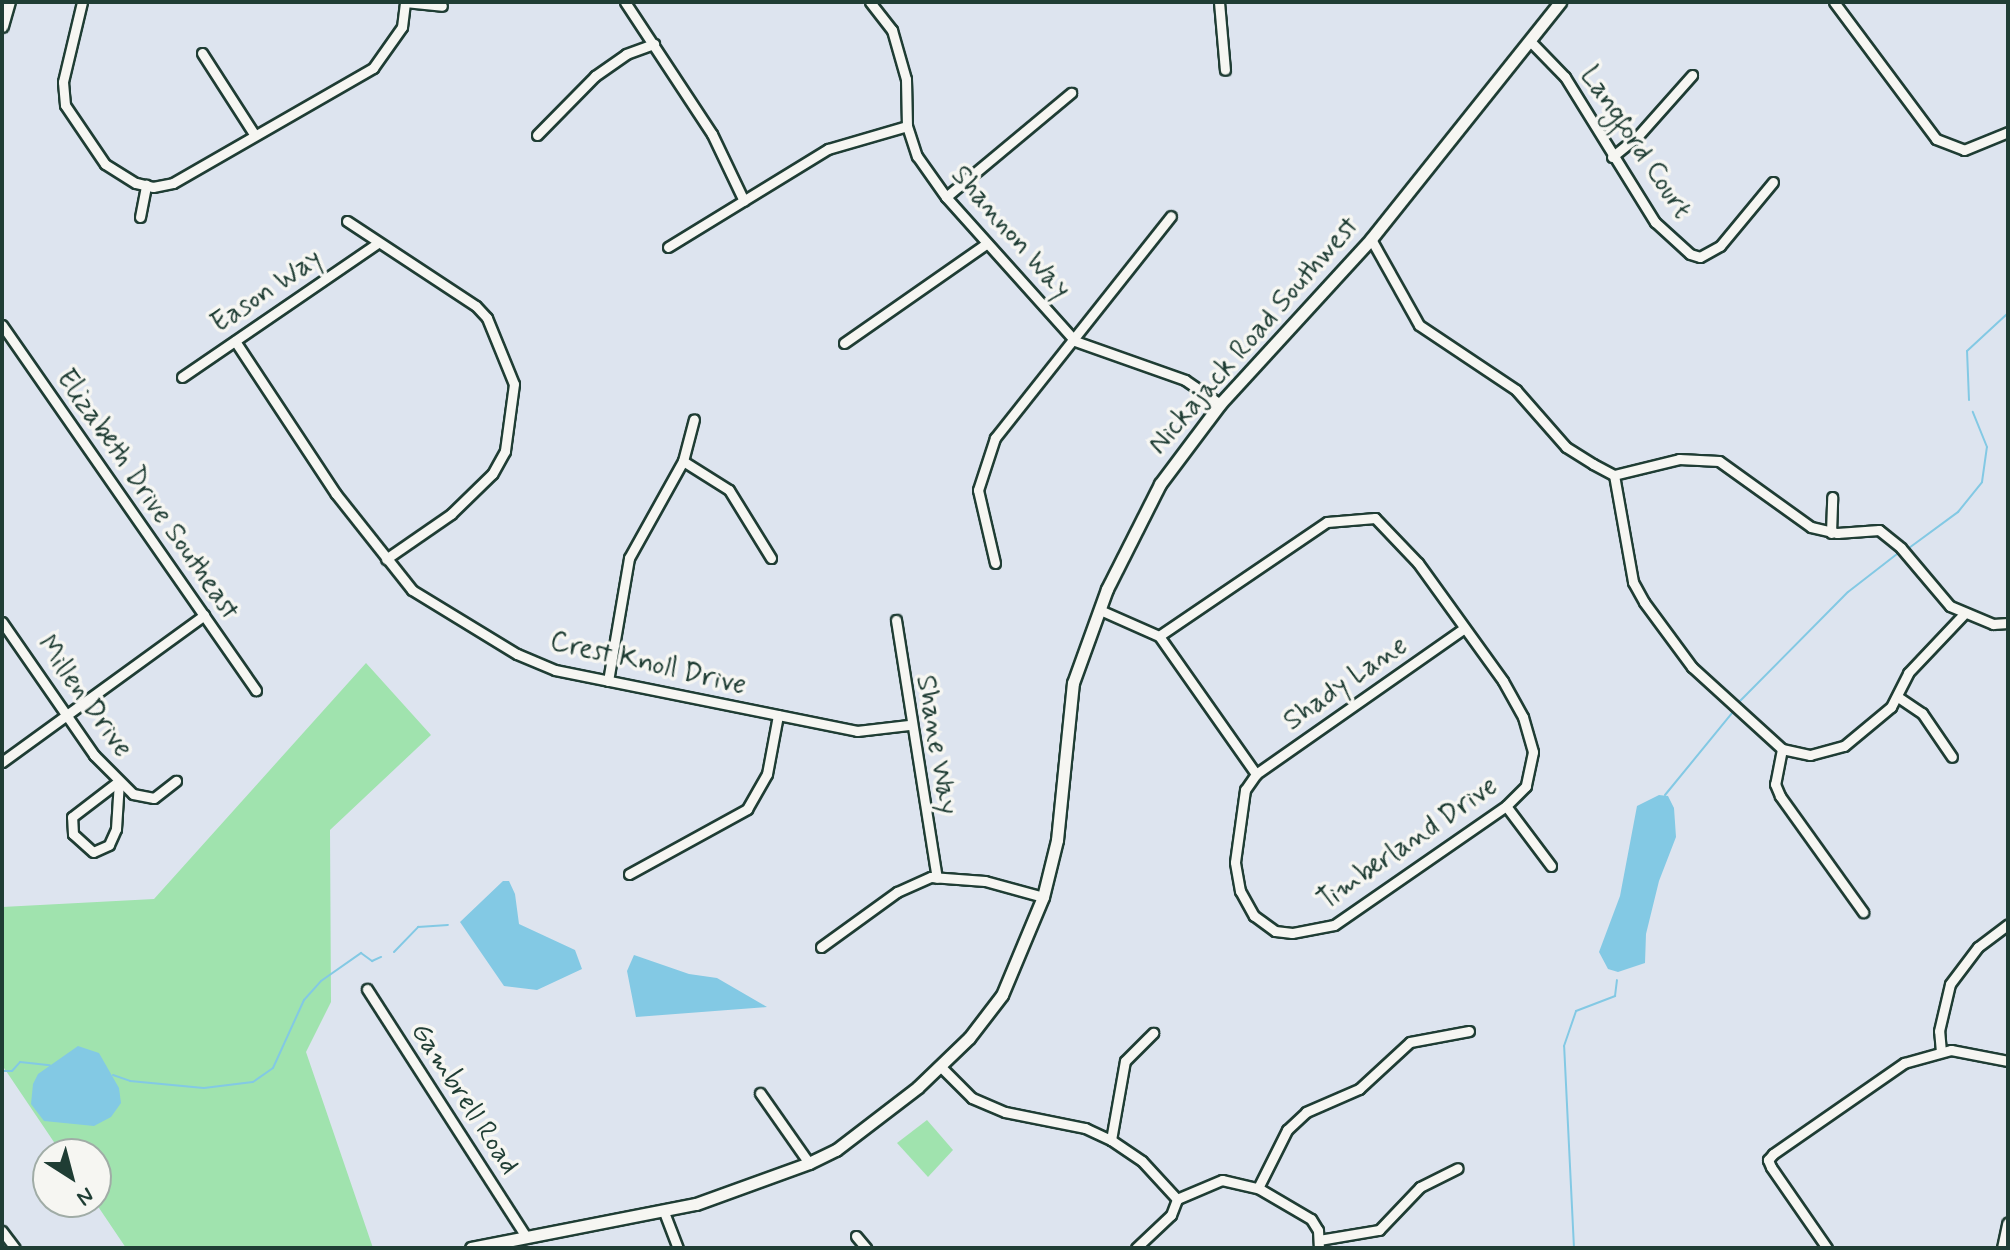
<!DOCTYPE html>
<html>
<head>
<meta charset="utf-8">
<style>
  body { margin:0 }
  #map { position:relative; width:2010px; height:1250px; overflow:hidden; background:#dde4ef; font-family:Mynerve,sans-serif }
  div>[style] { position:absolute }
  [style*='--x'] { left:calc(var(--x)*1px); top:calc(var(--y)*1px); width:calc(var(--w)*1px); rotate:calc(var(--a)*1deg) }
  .green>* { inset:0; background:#a0e3ae }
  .water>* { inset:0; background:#83c9e4 }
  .stream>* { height:2px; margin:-1px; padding:0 1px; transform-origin:1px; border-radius:1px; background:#83c9e4 }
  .roads { filter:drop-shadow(2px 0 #1f3d34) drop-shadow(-2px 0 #1f3d34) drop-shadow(0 2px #1f3d34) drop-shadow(0 -2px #1f3d34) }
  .minor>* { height:9px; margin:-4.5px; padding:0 4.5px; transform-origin:4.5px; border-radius:4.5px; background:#f6f6f2 }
  .tertiary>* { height:11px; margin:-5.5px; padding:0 5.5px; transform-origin:5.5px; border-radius:5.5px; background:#f6f6f2 }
  .secondary>* { height:12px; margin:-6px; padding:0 6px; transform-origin:6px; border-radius:6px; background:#f6f6f2 }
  span { translate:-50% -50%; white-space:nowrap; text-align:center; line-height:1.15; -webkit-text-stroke:7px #f6f6f2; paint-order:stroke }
  .street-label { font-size:28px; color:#1f3d34 }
  .frame { position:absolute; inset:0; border:4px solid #1f3d34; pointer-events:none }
  .north { position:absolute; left:32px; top:1138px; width:80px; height:80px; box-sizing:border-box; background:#f6f6f2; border:2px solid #a0aca6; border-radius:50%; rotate:144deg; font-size:22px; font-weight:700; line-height:32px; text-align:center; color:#1f3d34 }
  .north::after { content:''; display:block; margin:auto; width:28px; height:36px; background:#1f3d34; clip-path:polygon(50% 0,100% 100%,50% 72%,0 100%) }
</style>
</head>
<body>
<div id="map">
  <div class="green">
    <div style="clip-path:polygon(366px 663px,431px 735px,330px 830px,331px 1002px,306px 1052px,373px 1248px,126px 1248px,95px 1202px,96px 1154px,62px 1154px,2px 1065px,2px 907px,154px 899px)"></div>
    <div style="clip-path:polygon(927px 1120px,953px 1150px,928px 1177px,897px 1143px)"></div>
  </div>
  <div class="water">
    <div style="clip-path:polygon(1659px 795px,1668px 796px,1674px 808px,1676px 837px,1659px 881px,1646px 934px,1645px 963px,1618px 972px,1608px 969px,1599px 952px,1620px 896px,1637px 806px)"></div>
    <div style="clip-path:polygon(503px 881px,509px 881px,515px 894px,519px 924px,575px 950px,582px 969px,537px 990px,504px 986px,460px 922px)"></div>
    <div style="clip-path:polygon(634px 955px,689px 974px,717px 978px,767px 1007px,636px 1017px,627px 971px)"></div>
    <div style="clip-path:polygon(78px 1046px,99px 1053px,119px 1088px,121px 1103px,111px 1117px,94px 1126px,44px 1121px,31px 1104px,33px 1084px,38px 1074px)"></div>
  </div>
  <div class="stream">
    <div style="--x:1969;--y:400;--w:49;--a:-92.3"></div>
    <div style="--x:1967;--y:351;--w:56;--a:-42.8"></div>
    <div style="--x:1909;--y:548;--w:61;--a:-36.3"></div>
    <div style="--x:1958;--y:512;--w:38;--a:-51"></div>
    <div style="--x:1982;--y:482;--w:35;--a:-82"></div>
    <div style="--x:1987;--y:447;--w:38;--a:-112"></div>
    <div style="--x:1740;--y:701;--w:153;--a:-45.3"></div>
    <div style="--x:1848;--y:592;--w:62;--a:-37.8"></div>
    <div style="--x:1665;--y:795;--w:107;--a:-50.7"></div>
    <div style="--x:394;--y:952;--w:35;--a:-46"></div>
    <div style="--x:418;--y:927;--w:30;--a:-4"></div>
    <div style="--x:2;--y:1071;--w:10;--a:0"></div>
    <div style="--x:12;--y:1071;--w:12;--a:-48"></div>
    <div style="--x:20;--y:1062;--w:30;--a:6"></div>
    <div style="--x:113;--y:1075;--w:18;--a:19"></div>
    <div style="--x:130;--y:1081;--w:74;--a:5.4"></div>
    <div style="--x:204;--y:1088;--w:49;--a:-7"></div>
    <div style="--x:253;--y:1082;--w:24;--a:-35"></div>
    <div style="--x:273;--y:1068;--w:75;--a:-65.5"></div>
    <div style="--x:304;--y:1000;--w:25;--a:-48"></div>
    <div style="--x:321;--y:981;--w:49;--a:-35"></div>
    <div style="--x:361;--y:953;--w:14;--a:36"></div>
    <div style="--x:372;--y:961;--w:10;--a:-24"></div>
    <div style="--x:1574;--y:1248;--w:202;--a:-92.8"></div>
    <div style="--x:1564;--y:1046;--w:37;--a:-71"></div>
    <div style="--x:1576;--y:1011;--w:42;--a:-21"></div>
    <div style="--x:1615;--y:996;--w:16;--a:-83"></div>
  </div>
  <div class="roads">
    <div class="minor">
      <div style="--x:82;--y:2;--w:82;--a:103.4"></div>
      <div style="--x:63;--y:82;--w:23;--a:85"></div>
      <div style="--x:65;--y:105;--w:71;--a:55.9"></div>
      <div style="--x:105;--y:164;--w:36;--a:32"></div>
      <div style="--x:136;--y:183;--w:17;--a:13"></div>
      <div style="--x:153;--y:187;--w:20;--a:-11"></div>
      <div style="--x:173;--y:183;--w:231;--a:-29.9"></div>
      <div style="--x:373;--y:68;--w:50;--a:-54.7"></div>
      <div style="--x:402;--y:27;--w:25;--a:-83"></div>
      <div style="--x:405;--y:2;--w:37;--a:6"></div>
      <div style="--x:625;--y:2;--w:158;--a:56.6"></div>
      <div style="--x:712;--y:134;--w:74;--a:64.5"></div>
      <div style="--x:870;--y:2;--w:36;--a:52"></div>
      <div style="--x:892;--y:30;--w:51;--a:74.1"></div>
      <div style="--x:906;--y:79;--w:47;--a:88.8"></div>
      <div style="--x:907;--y:126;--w:32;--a:72"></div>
      <div style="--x:917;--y:156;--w:50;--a:54.7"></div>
      <div style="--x:946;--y:197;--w:193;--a:48.1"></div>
      <div style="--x:1075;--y:341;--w:117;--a:19.5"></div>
      <div style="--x:1185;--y:380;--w:42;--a:34.4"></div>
      <div style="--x:1219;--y:2;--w:68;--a:85"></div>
      <div style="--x:1834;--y:2;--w:171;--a:53.3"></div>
      <div style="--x:1936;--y:139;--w:30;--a:21"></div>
      <div style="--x:1964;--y:150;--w:48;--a:-22.2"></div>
      <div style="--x:1530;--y:41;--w:50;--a:45.8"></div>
      <div style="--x:1565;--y:77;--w:171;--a:58.2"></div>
      <div style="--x:1655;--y:222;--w:47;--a:42.4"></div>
      <div style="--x:1690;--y:254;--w:10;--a:17"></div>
      <div style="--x:1700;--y:257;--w:23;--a:-29"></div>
      <div style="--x:1720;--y:246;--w:83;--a:-50.4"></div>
      <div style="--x:202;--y:53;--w:96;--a:57.3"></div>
      <div style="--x:537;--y:135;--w:83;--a:-45.5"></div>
      <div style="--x:595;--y:76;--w:38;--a:-35"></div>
      <div style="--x:626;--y:54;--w:30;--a:-20"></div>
      <div style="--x:1612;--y:157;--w:32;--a:-39"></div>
      <div style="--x:1637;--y:137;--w:83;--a:-48.4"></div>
      <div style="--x:946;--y:197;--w:163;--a:-39.8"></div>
      <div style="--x:140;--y:217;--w:33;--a:-79"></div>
      <div style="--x:347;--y:221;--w:154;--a:33.4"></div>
      <div style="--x:476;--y:306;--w:16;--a:47"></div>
      <div style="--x:487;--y:318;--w:71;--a:67.8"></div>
      <div style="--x:514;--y:384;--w:68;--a:97.7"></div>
      <div style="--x:505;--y:451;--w:26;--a:119"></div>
      <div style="--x:492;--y:474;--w:57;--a:135.7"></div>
      <div style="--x:451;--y:514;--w:79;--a:145.3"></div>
      <div style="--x:1371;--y:239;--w:98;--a:60.8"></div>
      <div style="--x:1419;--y:325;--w:117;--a:33.8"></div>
      <div style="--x:1516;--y:390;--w:76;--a:48.7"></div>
      <div style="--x:1566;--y:447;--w:32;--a:32"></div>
      <div style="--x:1593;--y:464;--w:24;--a:28"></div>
      <div style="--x:1614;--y:475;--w:67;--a:-13.8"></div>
      <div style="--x:1679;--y:459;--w:40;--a:2.9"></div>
      <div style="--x:1719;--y:461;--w:113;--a:35.7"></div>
      <div style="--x:1811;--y:527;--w:27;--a:13"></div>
      <div style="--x:1837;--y:533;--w:42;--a:-4.1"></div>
      <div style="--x:1879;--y:530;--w:28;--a:39"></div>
      <div style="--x:1901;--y:548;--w:76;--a:49.8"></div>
      <div style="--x:1950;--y:606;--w:47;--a:22.7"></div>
      <div style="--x:1993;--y:624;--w:15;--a:-4"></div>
      <div style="--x:668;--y:247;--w:188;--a:-31.5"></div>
      <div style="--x:828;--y:149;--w:82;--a:-16.2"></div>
      <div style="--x:2;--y:325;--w:445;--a:55.2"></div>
      <div style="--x:235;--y:341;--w:183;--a:56.6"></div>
      <div style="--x:336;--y:494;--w:122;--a:51.6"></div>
      <div style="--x:412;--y:590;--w:123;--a:31.4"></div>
      <div style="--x:517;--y:654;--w:41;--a:22.8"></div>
      <div style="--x:555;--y:670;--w:308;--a:11.4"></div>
      <div style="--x:857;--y:731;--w:52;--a:-6.6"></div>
      <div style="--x:844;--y:343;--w:173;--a:-34.9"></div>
      <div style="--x:182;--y:377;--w:237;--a:-34.4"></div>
      <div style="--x:683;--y:461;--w:54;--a:32.2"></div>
      <div style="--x:729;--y:490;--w:80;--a:58.3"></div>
      <div style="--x:1614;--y:475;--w:109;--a:79.9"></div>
      <div style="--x:1633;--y:582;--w:23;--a:61"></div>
      <div style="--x:1644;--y:602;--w:81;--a:53.6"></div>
      <div style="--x:1692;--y:667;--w:122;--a:42.3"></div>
      <div style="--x:1782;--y:749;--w:29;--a:12"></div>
      <div style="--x:1810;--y:755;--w:35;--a:-15"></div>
      <div style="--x:1844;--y:746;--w:61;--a:-39.7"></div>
      <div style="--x:1891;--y:707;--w:38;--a:-63"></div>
      <div style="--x:1908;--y:673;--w:80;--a:-46.5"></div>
      <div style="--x:1831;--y:533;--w:36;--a:-88"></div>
      <div style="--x:995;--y:563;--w:75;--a:-103.1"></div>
      <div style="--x:978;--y:490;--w:55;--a:-71.9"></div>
      <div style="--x:995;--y:438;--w:283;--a:-51.6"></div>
      <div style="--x:1100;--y:610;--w:64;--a:23.8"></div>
      <div style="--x:1159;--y:636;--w:203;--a:-34.2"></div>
      <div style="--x:1327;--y:522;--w:48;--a:-4.8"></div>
      <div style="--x:1375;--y:518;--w:62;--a:46.3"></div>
      <div style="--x:1418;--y:563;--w:145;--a:54.2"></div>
      <div style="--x:1503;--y:681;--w:41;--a:60.9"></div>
      <div style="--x:1523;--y:717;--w:36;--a:74"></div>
      <div style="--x:1533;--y:752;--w:35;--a:102"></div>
      <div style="--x:1526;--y:786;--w:28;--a:135"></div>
      <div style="--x:1506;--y:806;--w:209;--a:145.3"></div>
      <div style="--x:1334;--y:925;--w:43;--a:169.2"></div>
      <div style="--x:1292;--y:933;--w:17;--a:-173"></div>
      <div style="--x:1275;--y:931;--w:26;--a:-144"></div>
      <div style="--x:1254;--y:916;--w:29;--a:-119"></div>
      <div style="--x:1240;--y:891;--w:29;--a:-100"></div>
      <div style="--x:1235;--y:862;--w:73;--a:-82.1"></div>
      <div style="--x:1245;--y:790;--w:19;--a:-55"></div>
      <div style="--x:1256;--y:774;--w:251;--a:-35"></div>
      <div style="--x:896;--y:620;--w:261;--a:81"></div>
      <div style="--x:2;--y:622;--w:162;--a:55.3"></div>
      <div style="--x:94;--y:755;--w:55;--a:45"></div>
      <div style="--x:133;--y:794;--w:21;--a:11"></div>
      <div style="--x:154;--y:798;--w:28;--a:-38"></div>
      <div style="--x:1159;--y:636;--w:169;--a:54.9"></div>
      <div style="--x:608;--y:681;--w:125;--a:-80.3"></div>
      <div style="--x:629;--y:558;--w:111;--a:-60.9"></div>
      <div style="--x:683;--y:461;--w:43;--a:-75.3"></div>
      <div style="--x:1898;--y:697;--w:29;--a:34"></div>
      <div style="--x:1922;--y:713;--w:53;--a:55.7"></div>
      <div style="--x:1782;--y:749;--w:36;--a:101"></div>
      <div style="--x:1775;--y:784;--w:13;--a:67"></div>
      <div style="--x:1780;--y:796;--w:143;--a:54.4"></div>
      <div style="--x:2;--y:762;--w:250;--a:-36"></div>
      <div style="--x:119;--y:781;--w:48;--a:93.6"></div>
      <div style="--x:116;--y:829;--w:17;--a:114"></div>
      <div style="--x:109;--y:845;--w:17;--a:156"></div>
      <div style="--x:93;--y:852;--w:27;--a:-138"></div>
      <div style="--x:73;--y:834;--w:17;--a:-93"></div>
      <div style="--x:72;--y:817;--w:59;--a:-37.5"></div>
      <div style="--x:1506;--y:806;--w:75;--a:53.1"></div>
      <div style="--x:629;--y:874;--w:135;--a:-28.8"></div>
      <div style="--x:747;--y:809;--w:40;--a:-60.3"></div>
      <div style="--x:767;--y:774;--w:60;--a:-79.4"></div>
      <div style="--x:821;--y:947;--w:94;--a:-35.9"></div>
      <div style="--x:897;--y:892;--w:37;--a:-24"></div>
      <div style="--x:931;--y:877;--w:54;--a:4.2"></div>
      <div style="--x:985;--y:881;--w:60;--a:15.4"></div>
      <div style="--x:367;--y:989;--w:291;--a:57.3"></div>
      <div style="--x:1941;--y:1052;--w:21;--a:-95"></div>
      <div style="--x:1939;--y:1031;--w:48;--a:-76.8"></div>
      <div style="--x:1950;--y:984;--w:46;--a:-52.9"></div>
      <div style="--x:1978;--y:947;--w:38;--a:-37"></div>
      <div style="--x:941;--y:1067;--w:44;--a:45"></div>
      <div style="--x:972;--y:1098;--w:36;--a:23"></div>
      <div style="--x:1005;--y:1112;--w:82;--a:11.3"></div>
      <div style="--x:1085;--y:1128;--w:29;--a:25"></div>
      <div style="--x:1111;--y:1140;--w:37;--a:34"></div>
      <div style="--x:1142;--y:1161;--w:52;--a:47.4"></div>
      <div style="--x:760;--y:1093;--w:85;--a:55"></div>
      <div style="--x:1111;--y:1140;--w:80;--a:-80"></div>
      <div style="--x:1125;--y:1061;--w:40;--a:-45"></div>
      <div style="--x:1258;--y:1188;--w:65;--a:-63.4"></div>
      <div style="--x:1287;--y:1130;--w:26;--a:-43"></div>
      <div style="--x:1306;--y:1112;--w:58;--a:-23.5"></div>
      <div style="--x:1359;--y:1089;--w:69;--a:-42.7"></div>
      <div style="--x:1410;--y:1042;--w:60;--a:-10.6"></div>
      <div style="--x:1177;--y:1199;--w:49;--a:-22.9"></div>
      <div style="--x:1222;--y:1180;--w:37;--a:13"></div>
      <div style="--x:1258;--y:1188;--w:61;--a:30.3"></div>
      <div style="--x:1311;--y:1219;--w:13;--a:58"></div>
      <div style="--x:1318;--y:1230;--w:18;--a:87"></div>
      <div style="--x:664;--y:1212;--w:39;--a:69"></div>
      <div style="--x:2;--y:1231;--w:21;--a:53"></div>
      <div style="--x:856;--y:1236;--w:16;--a:50"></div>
      <div style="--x:1319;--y:1240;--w:61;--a:-9.5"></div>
      <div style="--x:1379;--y:1230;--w:59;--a:-46.4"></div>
      <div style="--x:1420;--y:1187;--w:42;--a:-26.6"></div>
      <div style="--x:1136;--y:1248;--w:48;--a:-43.3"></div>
      <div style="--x:1171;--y:1215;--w:17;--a:-69"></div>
      <div style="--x:1827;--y:1248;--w:98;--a:-124.7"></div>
      <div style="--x:1771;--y:1167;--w:8;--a:-113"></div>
      <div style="--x:1768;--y:1160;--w:8;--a:-50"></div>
      <div style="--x:1773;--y:1154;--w:160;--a:-34.8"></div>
      <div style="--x:1904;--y:1063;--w:49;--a:-15.5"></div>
      <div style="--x:1951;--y:1050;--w:58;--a:10.9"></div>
    </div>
    <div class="tertiary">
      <div style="--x:471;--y:1248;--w:229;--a:-11.1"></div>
      <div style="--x:696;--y:1204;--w:120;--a:-19.9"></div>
      <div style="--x:809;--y:1163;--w:30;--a:-26"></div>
      <div style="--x:836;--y:1150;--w:103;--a:-37.5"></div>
      <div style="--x:918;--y:1087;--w:71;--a:-43.9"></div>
      <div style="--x:969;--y:1038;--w:54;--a:-52.5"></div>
      <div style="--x:1002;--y:995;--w:106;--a:-67.3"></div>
      <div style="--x:1043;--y:897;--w:59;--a:-76.2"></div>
      <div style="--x:1057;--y:840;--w:158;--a:-84.2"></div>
      <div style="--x:1073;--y:683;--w:100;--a:-70.1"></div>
      <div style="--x:1107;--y:589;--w:118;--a:-63.2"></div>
      <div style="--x:1160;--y:484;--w:100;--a:-53.1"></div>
      <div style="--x:1220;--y:404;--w:224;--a:-47.5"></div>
      <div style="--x:1371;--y:239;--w:303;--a:-51.4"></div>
      <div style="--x:2003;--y:1248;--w:25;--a:-78"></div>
    </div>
    <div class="secondary">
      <div style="--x:2;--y:26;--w:25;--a:-74"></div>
    </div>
  </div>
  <div class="street-label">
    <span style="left:1635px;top:143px;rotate:56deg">Langford Court</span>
    <span style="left:1010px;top:233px;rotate:49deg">Shannon Way</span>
    <span style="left:267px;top:292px;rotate:-34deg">Eason Way</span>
    <span style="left:1254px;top:336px;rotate:-49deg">Nickajack Road Southwest</span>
    <span style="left:147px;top:495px;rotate:55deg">Elizabeth Drive Southeast</span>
    <span style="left:648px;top:664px;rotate:13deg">Crest Knoll Drive</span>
    <span style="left:1346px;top:684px;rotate:-35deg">Shady Lane</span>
    <span style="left:84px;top:697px;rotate:54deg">Millen Drive</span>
    <span style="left:936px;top:745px;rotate:80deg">Shane Way</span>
    <span style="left:1408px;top:844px;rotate:-35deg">Timberland Drive</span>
    <span style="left:464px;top:1099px;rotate:57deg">Gambrell Road</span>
  </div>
  <div class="frame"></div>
  <div class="north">N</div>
</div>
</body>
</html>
